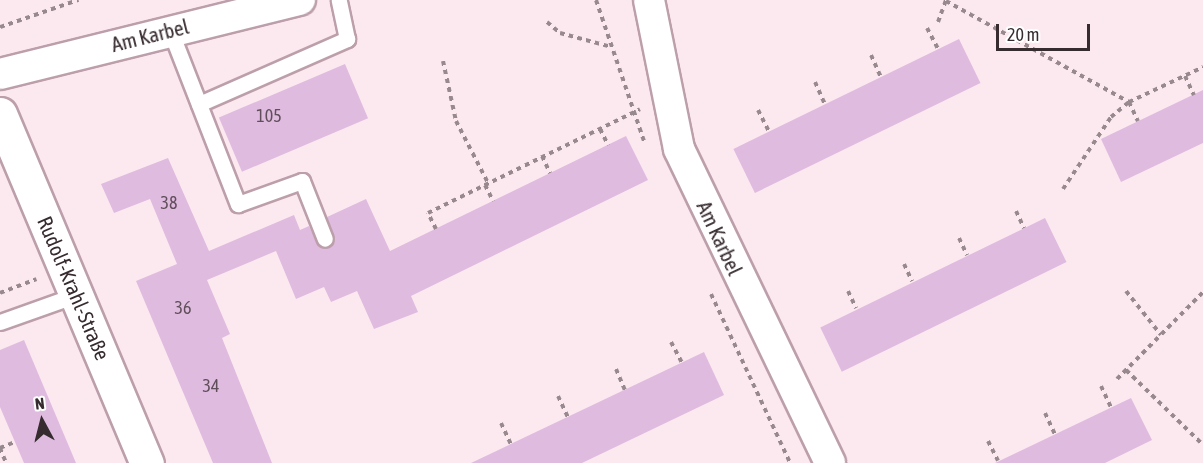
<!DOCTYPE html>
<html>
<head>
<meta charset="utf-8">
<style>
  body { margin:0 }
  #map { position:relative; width:1203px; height:463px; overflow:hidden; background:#fce9f0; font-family:"Asap Condensed",sans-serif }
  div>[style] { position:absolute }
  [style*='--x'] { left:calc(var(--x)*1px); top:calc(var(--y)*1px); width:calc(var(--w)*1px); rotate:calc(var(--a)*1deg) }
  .building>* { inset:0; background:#dfbbe0; transform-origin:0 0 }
  .path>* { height:4px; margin-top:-2px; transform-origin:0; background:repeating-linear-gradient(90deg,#98898e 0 4.5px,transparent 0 9px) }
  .roads { filter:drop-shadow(2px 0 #bc9faa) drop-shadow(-2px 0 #bc9faa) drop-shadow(0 2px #bc9faa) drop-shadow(0 -2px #bc9faa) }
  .service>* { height:15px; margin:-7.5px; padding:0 7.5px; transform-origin:7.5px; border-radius:7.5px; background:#fff }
  .minor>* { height:30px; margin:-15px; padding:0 15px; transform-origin:15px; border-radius:15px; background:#fff }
  .tertiary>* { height:33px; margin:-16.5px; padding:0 16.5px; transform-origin:16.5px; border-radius:16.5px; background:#fff }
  span { translate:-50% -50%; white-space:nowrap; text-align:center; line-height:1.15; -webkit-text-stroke:5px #fff; paint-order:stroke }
  .number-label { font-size:18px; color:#604f5b }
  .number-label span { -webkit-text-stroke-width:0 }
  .street-label { font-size:21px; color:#362b2f }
  .north { position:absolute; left:12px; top:391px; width:60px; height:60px; -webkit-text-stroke:4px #fff; paint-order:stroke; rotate:353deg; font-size:16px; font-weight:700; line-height:24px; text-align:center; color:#362b2f }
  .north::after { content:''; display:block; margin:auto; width:21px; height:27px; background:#362b2f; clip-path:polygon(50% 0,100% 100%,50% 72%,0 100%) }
  .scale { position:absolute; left:996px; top:24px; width:94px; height:27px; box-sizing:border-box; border:3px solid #362b2f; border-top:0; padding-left:8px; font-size:18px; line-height:21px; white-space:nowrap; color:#362b2f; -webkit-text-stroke:4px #fff; paint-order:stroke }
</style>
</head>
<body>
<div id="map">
  <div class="building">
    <div style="left:959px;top:39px;width:49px;height:251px;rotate:64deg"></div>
    <div style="left:345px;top:64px;width:59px;height:137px;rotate:67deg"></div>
    <div style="clip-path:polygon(1203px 90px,1203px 143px,1121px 182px,1101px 139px)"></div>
    <div style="clip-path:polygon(626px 136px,648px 180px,411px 296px,418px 312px,374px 329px,357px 291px,331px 302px,324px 287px,296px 299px,276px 251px,207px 280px,230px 334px,222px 338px,272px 463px,213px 463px,136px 281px,177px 264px,150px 199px,114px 213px,101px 184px,168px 158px,209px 251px,294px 215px,300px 230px,309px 226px,319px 246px,328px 248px,335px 240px,327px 217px,366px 199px,390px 251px)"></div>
    <div style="left:1045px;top:218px;width:49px;height:250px;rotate:64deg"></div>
    <div style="clip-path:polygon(24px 340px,76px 463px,24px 463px,0 407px,0 350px)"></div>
    <div style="clip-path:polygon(704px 352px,724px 395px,582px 463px,471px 463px)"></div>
    <div style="clip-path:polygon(1131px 398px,1152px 440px,1105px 463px,995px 463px)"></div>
  </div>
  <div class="path">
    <div style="--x:596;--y:0;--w:149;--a:71.2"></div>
    <div style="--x:946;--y:1;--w:209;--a:28.9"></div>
    <div style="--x:1129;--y:102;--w:21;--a:65"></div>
    <div style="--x:547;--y:22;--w:17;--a:40"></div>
    <div style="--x:560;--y:33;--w:50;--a:15.2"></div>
    <div style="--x:938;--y:22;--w:23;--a:-70"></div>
    <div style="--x:0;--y:27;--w:83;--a:-19.1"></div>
    <div style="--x:927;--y:28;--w:24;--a:62"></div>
    <div style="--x:871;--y:55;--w:24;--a:66"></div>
    <div style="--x:443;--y:61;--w:61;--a:77.8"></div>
    <div style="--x:456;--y:121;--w:70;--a:62.7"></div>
    <div style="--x:1185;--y:76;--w:21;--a:65"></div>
    <div style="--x:815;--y:82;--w:24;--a:66"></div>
    <div style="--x:758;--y:110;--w:25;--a:63"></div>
    <div style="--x:600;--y:129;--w:18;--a:63"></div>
    <div style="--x:542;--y:156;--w:19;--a:65"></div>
    <div style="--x:485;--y:185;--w:18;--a:63"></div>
    <div style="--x:1063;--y:189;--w:87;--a:-56.3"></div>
    <div style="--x:1111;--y:117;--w:23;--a:-40"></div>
    <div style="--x:1129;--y:102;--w:82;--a:-25.3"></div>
    <div style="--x:1016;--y:211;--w:19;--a:65"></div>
    <div style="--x:436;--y:229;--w:18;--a:-117"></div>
    <div style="--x:428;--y:213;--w:236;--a:-26.1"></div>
    <div style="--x:959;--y:238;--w:19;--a:65"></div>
    <div style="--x:904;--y:264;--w:19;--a:65"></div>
    <div style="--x:848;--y:291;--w:19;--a:65"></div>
    <div style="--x:1126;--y:291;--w:56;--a:51.5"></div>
    <div style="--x:0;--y:293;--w:39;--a:-21"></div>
    <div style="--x:711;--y:294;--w:187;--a:64.9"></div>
    <div style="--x:671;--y:342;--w:24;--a:62"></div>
    <div style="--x:616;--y:369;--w:23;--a:67"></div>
    <div style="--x:1126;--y:370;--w:107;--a:44.2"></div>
    <div style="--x:1117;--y:379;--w:122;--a:-45.3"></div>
    <div style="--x:1101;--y:386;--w:23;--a:65"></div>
    <div style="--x:558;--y:396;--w:23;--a:65"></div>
    <div style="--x:1045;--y:413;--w:23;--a:65"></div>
    <div style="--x:501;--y:423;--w:23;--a:65"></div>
    <div style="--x:988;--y:441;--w:22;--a:63"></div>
    <div style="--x:0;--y:448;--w:16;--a:68"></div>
    <div style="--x:0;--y:448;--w:16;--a:-22"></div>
  </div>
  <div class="roads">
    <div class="service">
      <div style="--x:170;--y:30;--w:187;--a:68.7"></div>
      <div style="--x:238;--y:204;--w:68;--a:-19.8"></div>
      <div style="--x:302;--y:181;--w:62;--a:68.4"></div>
      <div style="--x:199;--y:104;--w:162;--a:-23.7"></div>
      <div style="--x:347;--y:39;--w:40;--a:-102"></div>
      <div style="--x:0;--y:322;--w:81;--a:-19.6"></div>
    </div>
    <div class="minor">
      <div style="--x:649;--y:0;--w:152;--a:78.6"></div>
      <div style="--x:679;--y:149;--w:348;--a:64.3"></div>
      <div style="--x:0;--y:74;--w:309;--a:-13.9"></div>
    </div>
    <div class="tertiary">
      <div style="--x:0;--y:114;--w:379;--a:67.2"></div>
    </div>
  </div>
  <div class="number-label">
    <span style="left:269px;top:116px">105</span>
    <span style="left:169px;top:203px">38</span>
    <span style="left:183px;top:308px">36</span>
    <span style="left:211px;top:386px">34</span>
  </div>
  <div class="street-label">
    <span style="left:150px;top:35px;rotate:-14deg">Am Karbel</span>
    <span style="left:720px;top:238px;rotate:65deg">Am Karbel</span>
    <span style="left:74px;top:288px;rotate:67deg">Rudolf-Krahl-Straße</span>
  </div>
  <div class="north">N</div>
  <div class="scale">20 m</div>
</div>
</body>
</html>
